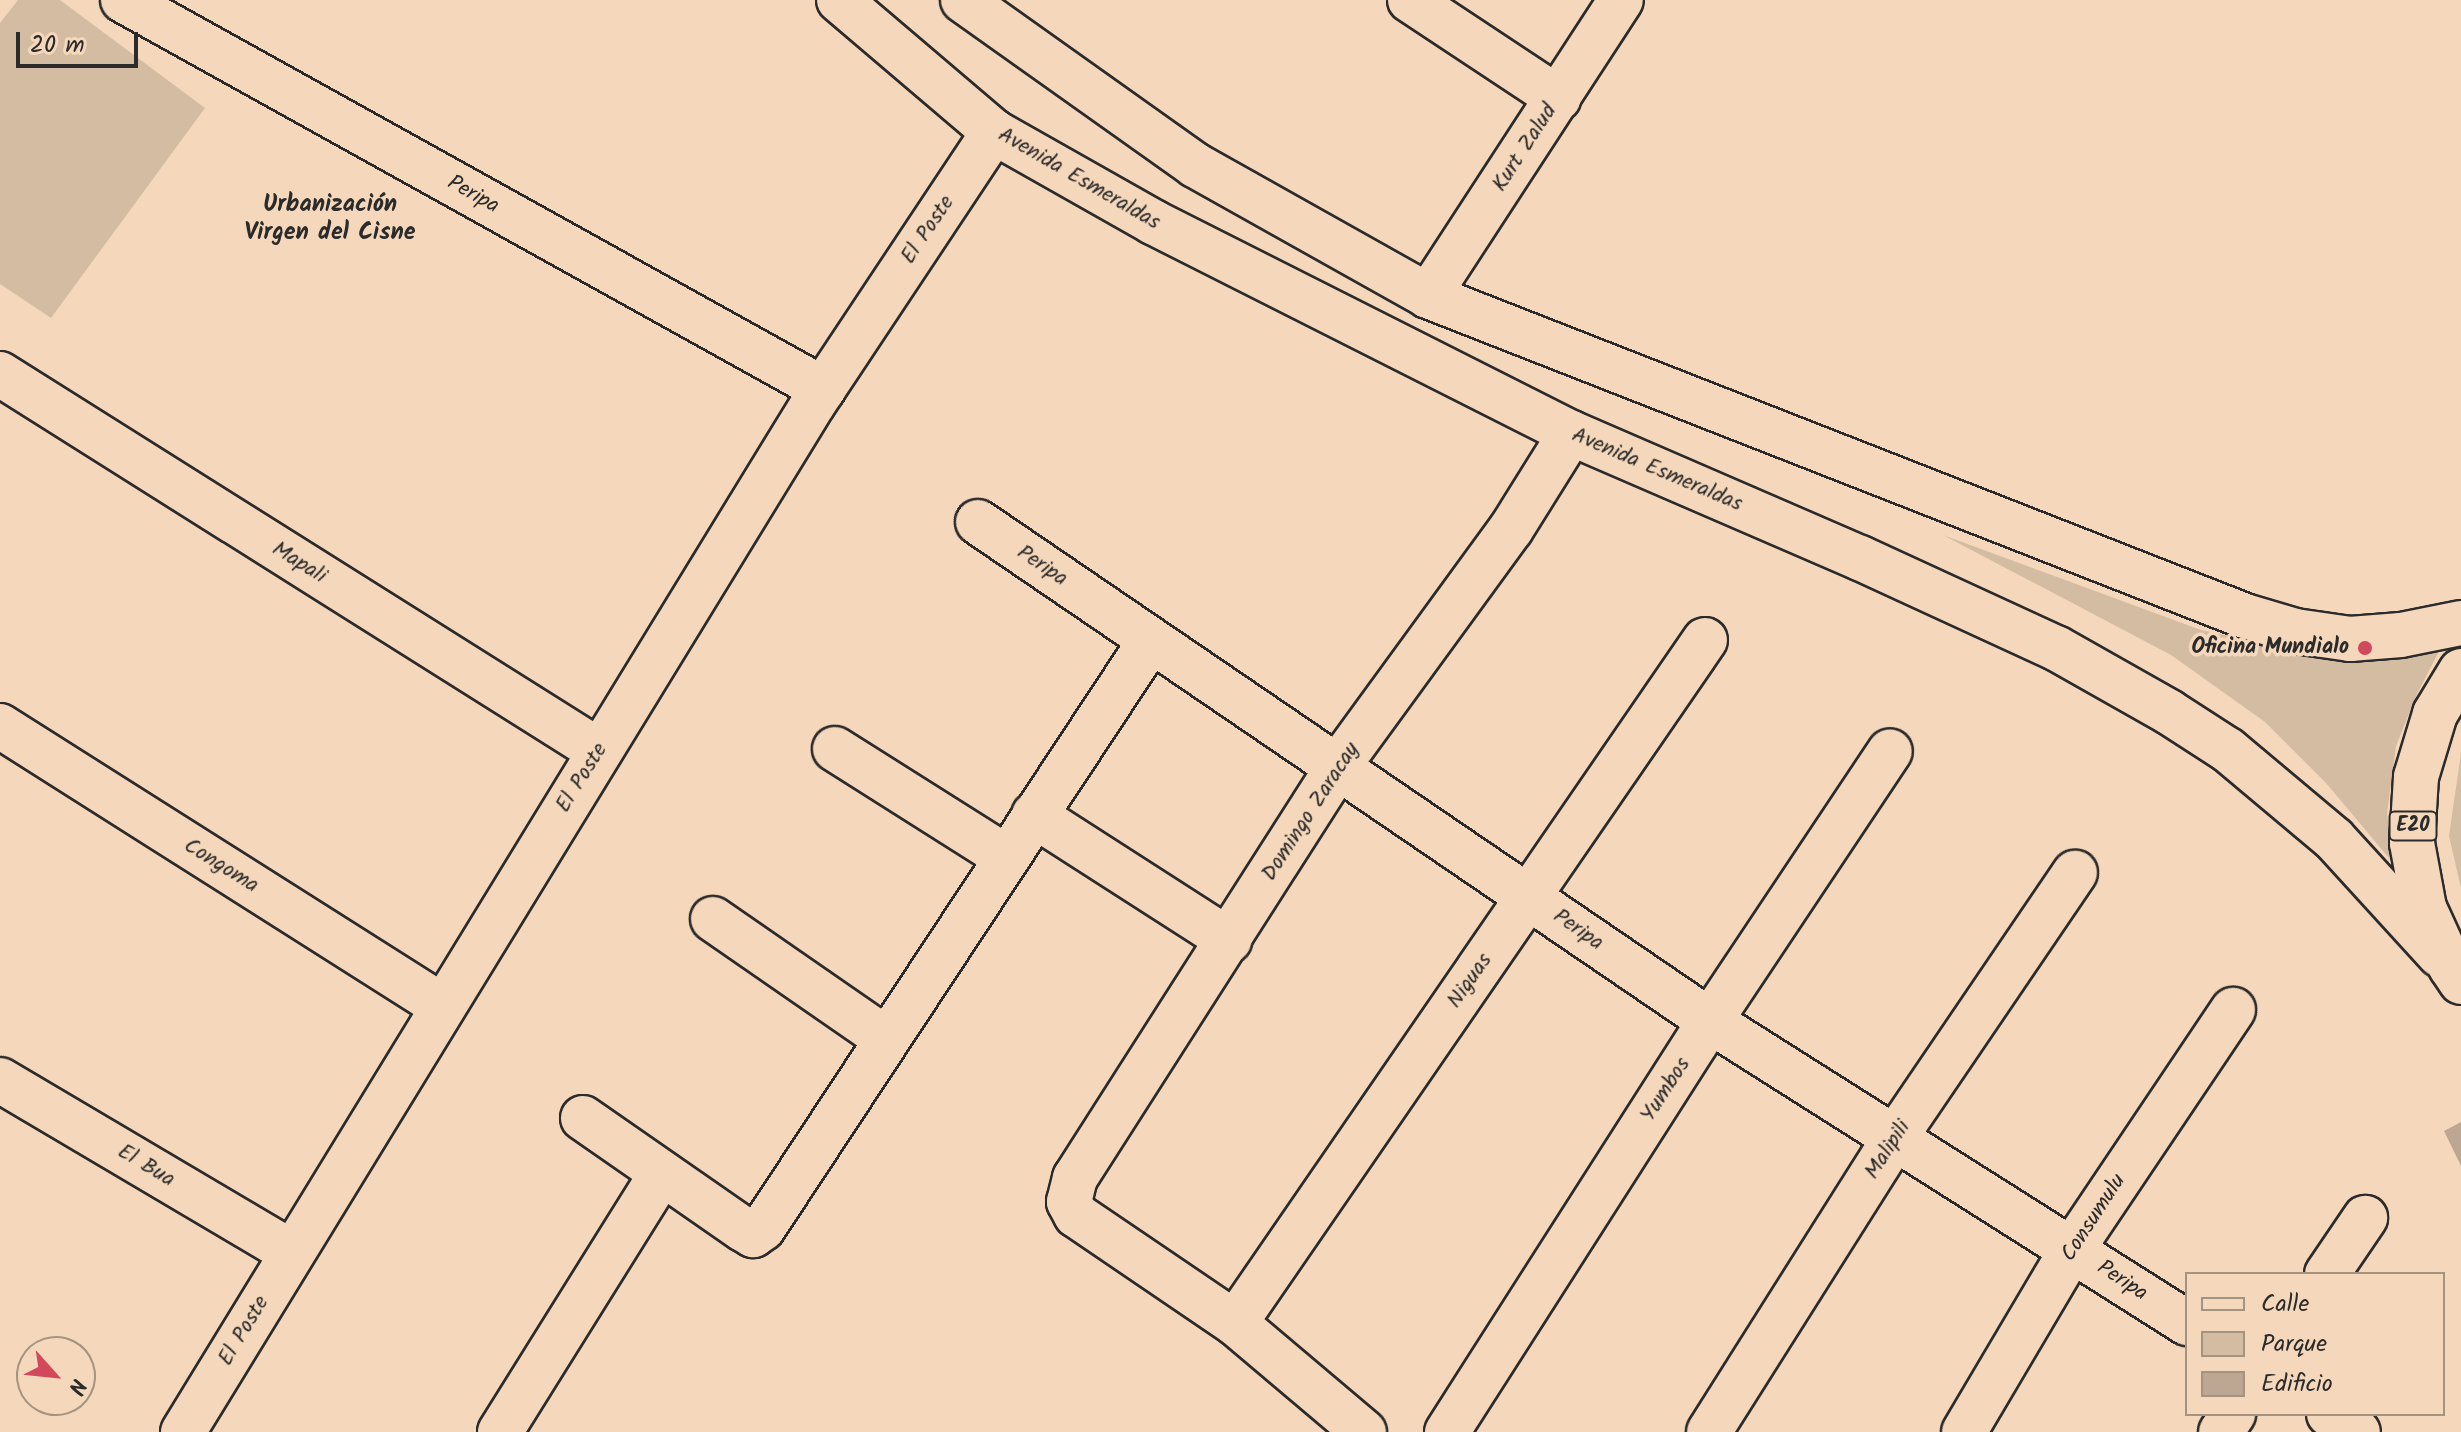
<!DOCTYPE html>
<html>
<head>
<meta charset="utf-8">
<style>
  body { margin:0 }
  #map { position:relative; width:2461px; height:1432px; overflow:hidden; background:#f5d8bb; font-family:Kalam,sans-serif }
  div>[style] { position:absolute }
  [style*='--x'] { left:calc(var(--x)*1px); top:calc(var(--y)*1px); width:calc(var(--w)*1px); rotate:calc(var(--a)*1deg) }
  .green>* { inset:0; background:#d4bca3 }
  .building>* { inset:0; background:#bda793 }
  .roads { filter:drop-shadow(2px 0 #2b2b2b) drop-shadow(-2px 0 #2b2b2b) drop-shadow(0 2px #2b2b2b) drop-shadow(0 -2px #2b2b2b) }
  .minor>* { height:44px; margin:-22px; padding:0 22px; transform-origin:22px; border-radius:22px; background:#f5d8bb }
  .primary>* { height:44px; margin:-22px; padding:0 22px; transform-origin:22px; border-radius:22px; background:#f5d8bb }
  .trunk>* { height:44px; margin:-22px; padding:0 22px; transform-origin:22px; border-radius:22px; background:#f5d8bb }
  .dots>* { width:22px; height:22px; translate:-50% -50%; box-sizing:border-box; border:4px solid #f5d8bb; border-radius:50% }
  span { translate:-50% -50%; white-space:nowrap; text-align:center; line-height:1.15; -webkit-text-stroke:7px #f5d8bb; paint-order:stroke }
  .shield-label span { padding:2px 6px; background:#f5d8bb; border:2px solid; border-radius:6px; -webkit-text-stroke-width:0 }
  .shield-label { font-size:20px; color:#2b2b2b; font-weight:700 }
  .street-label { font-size:22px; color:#2b2b2b }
  .poi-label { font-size:22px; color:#2b2b2b; font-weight:700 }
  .right { translate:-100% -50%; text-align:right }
  .neighbourhood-label { font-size:24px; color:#2b2b2b; font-weight:700 }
  .legend { position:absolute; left:2185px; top:1272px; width:260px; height:144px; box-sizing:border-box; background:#f5d8bb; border:2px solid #a49381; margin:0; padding:10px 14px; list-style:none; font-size:24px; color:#2b2b2b }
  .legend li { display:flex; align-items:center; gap:16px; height:40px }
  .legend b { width:40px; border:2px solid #a49381 }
  .north { position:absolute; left:16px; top:1336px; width:80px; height:80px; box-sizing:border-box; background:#f5d8bb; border:2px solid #a49381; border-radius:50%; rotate:117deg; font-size:22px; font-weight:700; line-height:32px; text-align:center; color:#2b2b2b }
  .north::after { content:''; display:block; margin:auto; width:28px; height:36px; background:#d1495b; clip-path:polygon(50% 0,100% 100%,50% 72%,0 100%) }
  .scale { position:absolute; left:16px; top:32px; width:122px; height:36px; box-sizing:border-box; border:4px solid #2b2b2b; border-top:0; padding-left:10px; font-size:24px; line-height:28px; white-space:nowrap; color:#2b2b2b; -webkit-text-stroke:6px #f5d8bb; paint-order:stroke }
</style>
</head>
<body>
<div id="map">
  <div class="green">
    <div style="clip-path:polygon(18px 0,60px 0,205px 108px,51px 318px,0 284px,0 23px)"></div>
    <div style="clip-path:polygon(1943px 535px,2201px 630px,2263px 643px,2450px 630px,2417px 694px,2396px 746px,2387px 814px,2394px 864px,2326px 783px,2265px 722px,2171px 655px)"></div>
    <div style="clip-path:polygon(2461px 753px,2461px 888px,2449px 836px)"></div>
  </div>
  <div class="building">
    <div style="clip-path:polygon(2461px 1122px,2461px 1166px,2444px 1131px)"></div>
  </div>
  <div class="roads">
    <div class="minor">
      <div style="--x:123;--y:0;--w:801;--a:29.06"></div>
      <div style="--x:1410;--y:0;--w:178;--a:33.5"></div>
      <div style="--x:1428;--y:296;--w:353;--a:-56.9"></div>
      <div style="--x:0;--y:374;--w:708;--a:32.19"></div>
      <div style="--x:978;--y:522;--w:886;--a:34.28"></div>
      <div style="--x:1710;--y:1021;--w:565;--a:32.34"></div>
      <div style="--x:0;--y:726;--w:523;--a:32.35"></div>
      <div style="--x:835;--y:749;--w:202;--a:32.3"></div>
      <div style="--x:1034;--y:815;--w:232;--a:32.7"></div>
      <div style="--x:713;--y:919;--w:209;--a:34.7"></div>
      <div style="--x:0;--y:1080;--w:338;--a:30.6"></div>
      <div style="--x:583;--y:1118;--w:195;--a:34.8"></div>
      <div style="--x:743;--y:1229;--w:12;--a:31"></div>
      <div style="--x:753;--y:1235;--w:12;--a:-35"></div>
      <div style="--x:763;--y:1228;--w:704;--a:-56.58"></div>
      <div style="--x:2327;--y:1274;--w:68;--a:-55.8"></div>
      <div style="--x:1235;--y:1323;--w:829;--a:-55.47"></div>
      <div style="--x:2329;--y:1414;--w:34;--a:32"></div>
      <div style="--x:183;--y:1432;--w:1206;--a:-58.5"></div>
      <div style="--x:813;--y:404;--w:327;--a:-56.4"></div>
      <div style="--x:500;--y:1432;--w:305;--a:-58"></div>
      <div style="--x:1364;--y:1432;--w:169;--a:-139.8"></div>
      <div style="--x:1235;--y:1323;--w:192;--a:-145.8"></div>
      <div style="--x:1076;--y:1215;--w:15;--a:-118"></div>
      <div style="--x:1069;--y:1202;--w:25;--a:-76"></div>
      <div style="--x:1075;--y:1178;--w:489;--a:-57.4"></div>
      <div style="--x:1338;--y:766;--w:293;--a:-53.9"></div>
      <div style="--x:1511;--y:529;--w:113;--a:-58"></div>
      <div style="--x:1447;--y:1432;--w:488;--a:-57.4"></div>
      <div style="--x:1710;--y:1021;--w:324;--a:-56.3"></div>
      <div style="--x:1709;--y:1432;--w:347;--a:-57.7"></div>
      <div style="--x:1894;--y:1139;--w:322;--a:-55.8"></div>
      <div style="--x:1964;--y:1432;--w:214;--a:-59.4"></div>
      <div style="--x:2073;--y:1248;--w:287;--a:-56.1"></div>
      <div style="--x:2221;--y:1432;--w:22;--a:-56"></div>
    </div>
    <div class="primary">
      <div style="--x:839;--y:0;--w:204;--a:40.4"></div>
      <div style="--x:994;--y:132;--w:183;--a:29.5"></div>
      <div style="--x:1153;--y:222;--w:468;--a:26.8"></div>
      <div style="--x:1571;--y:433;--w:315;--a:23.4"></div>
      <div style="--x:1860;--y:558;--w:216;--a:24.7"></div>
      <div style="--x:2056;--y:648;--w:130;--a:29.5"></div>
      <div style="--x:2169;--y:712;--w:70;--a:32.8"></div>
      <div style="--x:2228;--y:750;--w:138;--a:40"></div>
      <div style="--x:2334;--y:839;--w:157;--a:47.6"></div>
      <div style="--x:963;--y:0;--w:285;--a:35.4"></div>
      <div style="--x:1195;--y:165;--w:267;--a:29.3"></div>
      <div style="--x:1428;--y:296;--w:877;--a:21.39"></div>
      <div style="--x:2245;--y:616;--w:52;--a:16.7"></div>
      <div style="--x:2295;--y:631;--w:56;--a:8.3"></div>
      <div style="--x:2350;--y:639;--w:51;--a:-4.5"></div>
      <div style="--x:2401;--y:635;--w:61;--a:-11.3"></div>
    </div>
    <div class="trunk">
      <div style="--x:2461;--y:671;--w:50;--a:121.2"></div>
      <div style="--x:2435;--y:714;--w:66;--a:106.8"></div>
      <div style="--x:2416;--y:777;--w:66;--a:93.5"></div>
      <div style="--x:2412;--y:843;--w:66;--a:79.5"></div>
      <div style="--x:2424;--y:908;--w:65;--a:65.4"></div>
      <div style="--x:2451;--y:967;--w:18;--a:56"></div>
    </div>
  </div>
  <div class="dots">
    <div style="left:2365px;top:648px;background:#d1495b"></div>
  </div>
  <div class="shield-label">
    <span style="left:2413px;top:826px">E20</span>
  </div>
  <div class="street-label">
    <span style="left:1525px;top:148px;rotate:-57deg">Kurt Zalud</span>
    <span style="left:1079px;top:179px;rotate:30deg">Avenida Esmeraldas</span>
    <span style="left:473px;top:195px;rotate:29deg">Peripa</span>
    <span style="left:928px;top:230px;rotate:-56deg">El Poste</span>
    <span style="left:1657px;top:470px;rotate:23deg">Avenida Esmeraldas</span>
    <span style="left:299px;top:563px;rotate:32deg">Mapali</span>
    <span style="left:1042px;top:566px;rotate:34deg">Peripa</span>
    <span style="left:582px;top:778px;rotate:-58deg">El Poste</span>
    <span style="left:1311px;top:812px;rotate:-57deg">Domingo Zaracay</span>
    <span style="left:221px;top:866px;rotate:32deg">Congoma</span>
    <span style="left:1578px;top:930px;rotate:35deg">Peripa</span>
    <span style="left:1470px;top:981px;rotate:-55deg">Niguas</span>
    <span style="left:1666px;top:1090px;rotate:-57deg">Yumbos</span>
    <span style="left:1888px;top:1150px;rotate:-57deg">Malipili</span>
    <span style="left:146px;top:1166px;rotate:31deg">El Bua</span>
    <span style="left:2094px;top:1218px;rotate:-57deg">Consumulu</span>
    <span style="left:2122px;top:1281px;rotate:33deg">Peripa</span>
    <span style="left:244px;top:1331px;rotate:-59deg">El Poste</span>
  </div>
  <div class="poi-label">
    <span class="right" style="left:2349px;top:648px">Oficina Mundialo</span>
  </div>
  <div class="neighbourhood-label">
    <span style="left:330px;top:219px">Urbanización<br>Virgen del Cisne</span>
  </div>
  <ul class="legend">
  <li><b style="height:10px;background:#f5d8bb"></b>Calle</li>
  <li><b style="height:22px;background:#d4bca3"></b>Parque</li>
  <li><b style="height:22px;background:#bda793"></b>Edificio</li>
  </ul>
  <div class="north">N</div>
  <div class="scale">20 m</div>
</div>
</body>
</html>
